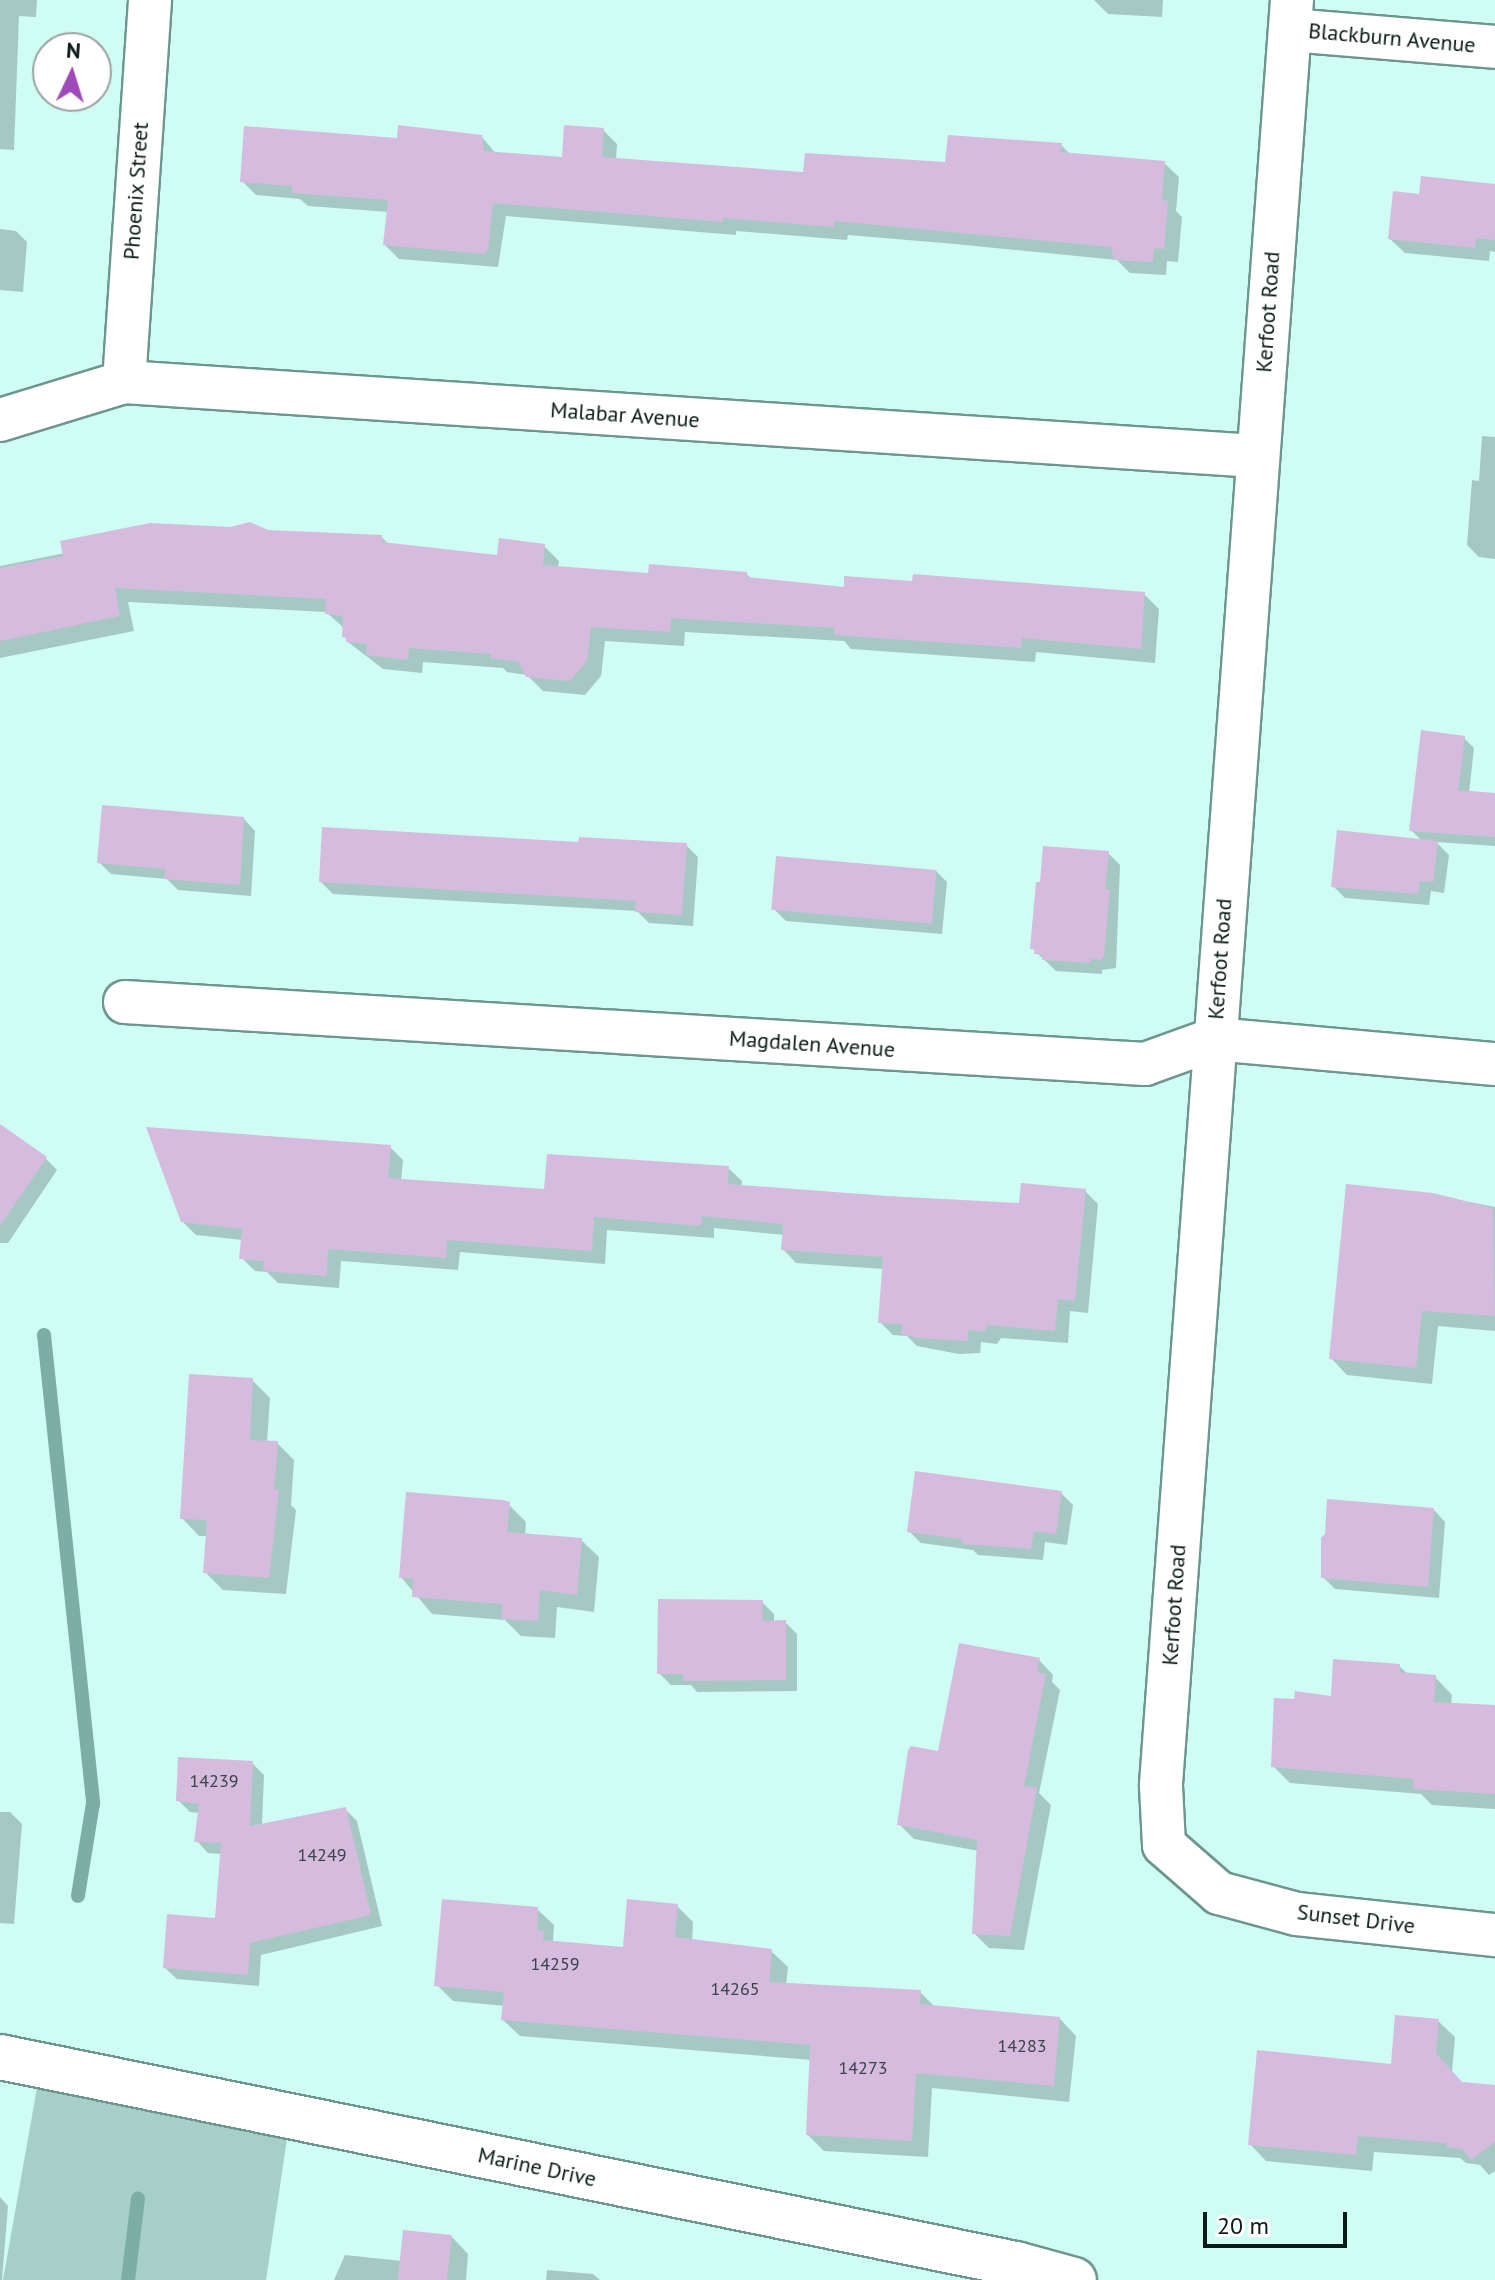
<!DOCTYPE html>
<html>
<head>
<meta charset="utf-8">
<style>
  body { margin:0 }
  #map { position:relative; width:1495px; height:2280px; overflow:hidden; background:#cffcf3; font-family:"PT Sans",sans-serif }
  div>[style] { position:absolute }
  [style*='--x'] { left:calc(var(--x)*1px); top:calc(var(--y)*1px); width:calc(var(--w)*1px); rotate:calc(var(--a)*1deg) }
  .green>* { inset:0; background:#a5cfc7 }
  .shadow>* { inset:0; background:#0003 }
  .stream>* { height:14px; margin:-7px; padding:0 7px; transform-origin:7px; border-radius:7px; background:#7caea5 }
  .building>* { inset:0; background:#d5bcde; transform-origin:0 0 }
  .roads { filter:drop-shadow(2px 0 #6c968e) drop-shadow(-2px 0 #6c968e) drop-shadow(0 2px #6c968e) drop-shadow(0 -2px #6c968e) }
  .street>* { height:42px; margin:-21px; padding:0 21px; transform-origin:21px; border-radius:21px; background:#fff }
  .secondary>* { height:44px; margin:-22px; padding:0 22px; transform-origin:22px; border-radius:22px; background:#fff }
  span { translate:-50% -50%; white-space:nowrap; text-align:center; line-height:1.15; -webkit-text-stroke:6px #fefefe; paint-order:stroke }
  .number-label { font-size:18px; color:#3c4249 }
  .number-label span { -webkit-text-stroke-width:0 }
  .street-label { font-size:22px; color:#091a17 }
  .north { position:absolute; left:32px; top:32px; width:80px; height:80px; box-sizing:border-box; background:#fefefe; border:2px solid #9ca3a2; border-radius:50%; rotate:4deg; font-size:22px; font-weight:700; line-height:32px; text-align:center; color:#091a17 }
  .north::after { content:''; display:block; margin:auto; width:28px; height:36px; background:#9f4ab8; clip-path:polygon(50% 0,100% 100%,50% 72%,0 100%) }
  .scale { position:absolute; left:1203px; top:2212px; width:144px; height:36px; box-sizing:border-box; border:4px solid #091a17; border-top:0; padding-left:10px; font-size:24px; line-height:28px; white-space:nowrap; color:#091a17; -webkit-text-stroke:6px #fefefe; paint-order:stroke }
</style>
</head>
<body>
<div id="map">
  <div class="green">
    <div style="clip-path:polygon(38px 2082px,287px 2139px,266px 2280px,3px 2280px)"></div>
  </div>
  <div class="shadow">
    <div style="clip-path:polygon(0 0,37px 0,36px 17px,19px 16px,14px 150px,0 149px)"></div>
    <div style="clip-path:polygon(1094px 0,1163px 0,1162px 17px,1108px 14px)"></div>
    <div style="clip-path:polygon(603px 130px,617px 144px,616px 160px,805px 174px,947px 164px,1061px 145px,1071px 155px,1164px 163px,1179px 177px,1176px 211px,1182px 217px,1178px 262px,1167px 261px,1166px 275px,1130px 273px,1117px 260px,955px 244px,848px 235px,847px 240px,736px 231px,736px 235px,506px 216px,498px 267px,399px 259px,385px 245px,389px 212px,308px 206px,300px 199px,256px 195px,242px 181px,398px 140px,482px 137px,496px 154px,564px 159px)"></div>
    <div style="clip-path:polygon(1495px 185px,1495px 252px,1490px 251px,1489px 261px,1405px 253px,1390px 239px,1421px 196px)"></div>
    <div style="clip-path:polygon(0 229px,16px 231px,27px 242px,23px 292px,0 290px)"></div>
    <div style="clip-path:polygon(1482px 436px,1495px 437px,1495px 559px,1479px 557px,1467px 545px,1472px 480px,1479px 481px)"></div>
    <div style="clip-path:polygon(267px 532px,381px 537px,390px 545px,499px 558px,544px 546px,559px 561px,558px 568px,650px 575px,746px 573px,752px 580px,846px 589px,1144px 594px,1159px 609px,1155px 663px,1036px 652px,1035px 662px,851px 649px,844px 641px,685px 632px,684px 646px,605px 641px,601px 676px,585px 695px,543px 691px,527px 675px,507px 672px,503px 668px,423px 662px,422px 673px,383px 669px,348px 642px,344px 628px,326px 612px,128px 602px,134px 631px,0 658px,0 566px,65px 553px)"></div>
    <div style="clip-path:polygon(1422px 733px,1464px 738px,1474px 748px,1469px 793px,1495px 795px,1495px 846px,1436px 842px,1449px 855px,1444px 893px,1431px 891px,1429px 905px,1345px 898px,1333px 886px,1422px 841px,1411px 830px)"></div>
    <div style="clip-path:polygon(244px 819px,255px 831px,251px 896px,178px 890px,167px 879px,111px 874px,99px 862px)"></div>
    <div style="clip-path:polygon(580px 844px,686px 845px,698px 857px,693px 926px,649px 923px,637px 911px,333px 894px,321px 882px)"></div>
    <div style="clip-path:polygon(1108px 853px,1120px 865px,1116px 968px,1102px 970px,1102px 974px,1056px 971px,1032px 948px)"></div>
    <div style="clip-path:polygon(935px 870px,947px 882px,942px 934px,786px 921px,774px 909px)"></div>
    <div style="clip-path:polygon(0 1145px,45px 1158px,57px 1170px,8px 1243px,0 1243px)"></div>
    <div style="clip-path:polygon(390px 1147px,403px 1160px,401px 1181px,545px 1191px,728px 1168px,742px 1181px,741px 1187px,1021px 1205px,1085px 1191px,1098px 1204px,1088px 1313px,1070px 1311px,1068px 1343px,1001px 1338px,997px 1344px,981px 1342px,980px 1353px,959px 1354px,917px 1346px,907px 1336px,893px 1335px,880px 1322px,884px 1269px,796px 1263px,783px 1249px,784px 1235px,714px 1228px,714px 1238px,607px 1230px,605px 1264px,460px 1252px,458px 1270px,341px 1261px,339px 1288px,278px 1283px,267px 1272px,255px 1271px,242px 1258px,243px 1240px,196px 1235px,182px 1221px)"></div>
    <div style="clip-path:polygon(1433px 1195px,1495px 1207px,1495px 1331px,1438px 1326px,1432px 1384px,1347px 1375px,1331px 1358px)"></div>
    <div style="clip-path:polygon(252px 1380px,270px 1398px,267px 1442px,277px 1443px,294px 1460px,291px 1505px,296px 1510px,286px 1594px,223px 1590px,205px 1572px,208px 1536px,199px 1536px,182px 1518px)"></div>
    <div style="clip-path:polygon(1061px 1493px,1073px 1505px,1067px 1545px,1045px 1542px,1043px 1560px,978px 1555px,973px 1550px,921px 1543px,909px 1531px)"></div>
    <div style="clip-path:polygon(508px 1504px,526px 1522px,525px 1536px,581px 1540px,599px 1557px,594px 1612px,557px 1607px,555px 1638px,521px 1636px,505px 1620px,432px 1614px,401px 1577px)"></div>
    <div style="clip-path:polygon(1434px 1510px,1445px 1522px,1439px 1598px,1335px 1589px,1323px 1577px)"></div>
    <div style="clip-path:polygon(762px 1602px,774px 1614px,774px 1623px,785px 1622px,797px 1634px,797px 1691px,697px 1692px,691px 1685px,671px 1685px,659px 1673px)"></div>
    <div style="clip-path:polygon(1039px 1660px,1053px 1675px,1052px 1682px,1060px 1690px,1039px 1793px,1051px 1805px,1024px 1950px,989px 1948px,974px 1933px,979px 1851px,914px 1839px,899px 1824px,940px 1753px)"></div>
    <div style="clip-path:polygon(1399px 1666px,1408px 1674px,1435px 1677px,1452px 1695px,1451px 1705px,1495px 1707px,1495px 1809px,1432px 1805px,1421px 1794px,1290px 1783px,1273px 1766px)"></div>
    <div style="clip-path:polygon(252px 1763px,264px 1775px,262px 1826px,345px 1809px,357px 1821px,382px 1926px,261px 1955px,259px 1986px,177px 1979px,165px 1968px,217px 1920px,222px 1854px,208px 1853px,197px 1841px,200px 1813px,190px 1812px,178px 1800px)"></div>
    <div style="clip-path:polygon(0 1812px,10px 1812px,22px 1824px,14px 1924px,0 1923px)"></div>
    <div style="clip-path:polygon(677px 1906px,693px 1922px,692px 1941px,771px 1951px,788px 1967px,786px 1985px,920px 1992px,936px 2008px,1060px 2019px,1076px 2036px,1069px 2102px,932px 2088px,928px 2157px,824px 2151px,808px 2135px,812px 2060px,520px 2036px,503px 2020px,505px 2006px,453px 2001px,437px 1985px,537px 1909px,554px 1925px,553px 1943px,625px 1949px)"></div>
    <div style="clip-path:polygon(1438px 2021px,1455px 2037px,1452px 2072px,1463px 2084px,1495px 2085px,1495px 2171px,1489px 2175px,1480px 2165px,1466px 2163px,1460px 2158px,1374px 2152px,1372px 2171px,1266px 2161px,1250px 2144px,1393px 2066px)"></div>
    <div style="clip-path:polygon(0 2197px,8px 2206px,2px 2280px,0 2280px)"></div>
    <div style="clip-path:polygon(452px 2237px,468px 2254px,466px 2280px,334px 2280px,345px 2255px,402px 2261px)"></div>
    <div style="clip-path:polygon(547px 2270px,593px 2274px,600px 2280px,546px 2280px)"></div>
  </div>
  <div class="stream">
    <div style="--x:44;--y:1335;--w:471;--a:84"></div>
    <div style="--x:93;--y:1803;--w:94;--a:99.2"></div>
    <div style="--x:128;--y:2280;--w:82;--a:-83"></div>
  </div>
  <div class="building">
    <div style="clip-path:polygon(398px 125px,482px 135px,484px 151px,562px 157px,564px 125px,604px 128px,602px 157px,803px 172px,805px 153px,945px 162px,948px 135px,1062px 143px,1061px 152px,1165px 161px,1162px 200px,1168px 201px,1164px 249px,1154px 248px,1153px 262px,1114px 260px,1111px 247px,940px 231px,834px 221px,834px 227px,723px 218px,723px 222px,493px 203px,488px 250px,484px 254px,383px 245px,388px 200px,292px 193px,292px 186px,240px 182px,244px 126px,397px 138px)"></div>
    <div style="clip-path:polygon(1421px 176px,1495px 184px,1495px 240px,1476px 238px,1475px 248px,1388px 239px,1393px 191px,1419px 194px)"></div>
    <div style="clip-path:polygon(250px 522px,268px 530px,382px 535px,382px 542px,497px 555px,499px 538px,545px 544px,543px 565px,648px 573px,649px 564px,747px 572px,747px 577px,844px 587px,844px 576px,912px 581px,913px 574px,1145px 592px,1141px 649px,1022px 638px,1021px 648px,834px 635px,835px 628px,671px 618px,670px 632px,591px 627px,587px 661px,570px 681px,526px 677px,519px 662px,490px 658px,491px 654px,409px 648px,408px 660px,366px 655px,367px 644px,346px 642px,346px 638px,342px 637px,343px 616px,325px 614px,326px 599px,115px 588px,120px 616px,0 641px,0 568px,63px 556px,60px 541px,150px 523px,231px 527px)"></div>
    <div style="clip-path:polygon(1421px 730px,1465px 736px,1458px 790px,1495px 793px,1495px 837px,1409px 831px)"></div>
    <div style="clip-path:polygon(102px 805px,244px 817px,240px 885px,164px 879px,165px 869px,97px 863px)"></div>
    <div style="clip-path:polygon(322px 827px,578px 842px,579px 837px,687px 843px,682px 915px,635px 912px,636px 901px,319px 882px)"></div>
    <div style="clip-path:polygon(1337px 830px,1438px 841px,1433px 882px,1420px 881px,1418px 894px,1331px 887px)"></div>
    <div style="clip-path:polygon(1043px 846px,1109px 851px,1105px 889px,1110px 890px,1108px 909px,1104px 957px,1100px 960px,1091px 959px,1091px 963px,1042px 960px,1043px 955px,1034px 954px,1035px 949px,1030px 949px,1036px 882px,1040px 882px)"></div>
    <div style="left:776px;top:856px;width:161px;height:54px;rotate:5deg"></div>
    <div style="clip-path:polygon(0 1124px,47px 1157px,0 1226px)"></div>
    <div style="clip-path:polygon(146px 1127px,391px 1145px,388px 1178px,544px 1189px,547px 1154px,729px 1166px,728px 1184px,888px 1196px,1019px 1203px,1021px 1183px,1086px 1189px,1075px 1301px,1058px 1299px,1055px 1331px,988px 1325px,984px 1332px,968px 1330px,968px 1341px,918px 1338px,901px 1334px,902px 1324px,878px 1323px,883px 1257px,781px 1250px,783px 1224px,702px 1216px,701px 1226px,594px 1217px,592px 1251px,447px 1240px,446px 1258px,328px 1249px,327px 1276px,263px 1271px,264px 1261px,239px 1259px,242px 1229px,181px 1222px)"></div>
    <div style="clip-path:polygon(1346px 1184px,1433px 1193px,1493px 1208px,1495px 1316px,1422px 1311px,1416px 1368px,1329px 1359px)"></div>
    <div style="clip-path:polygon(189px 1374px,253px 1378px,250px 1440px,278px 1441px,274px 1490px,279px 1490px,269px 1578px,203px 1573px,207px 1520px,180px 1519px)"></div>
    <div style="clip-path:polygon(915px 1471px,1062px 1491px,1056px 1534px,1034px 1531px,1031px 1549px,964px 1544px,960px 1539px,907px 1532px)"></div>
    <div style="clip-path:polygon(406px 1492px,503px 1500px,510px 1502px,507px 1532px,582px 1538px,577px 1595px,540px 1590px,538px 1621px,501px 1619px,502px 1604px,412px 1597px,413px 1579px,399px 1578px)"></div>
    <div style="clip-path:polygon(1327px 1499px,1434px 1508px,1428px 1587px,1321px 1578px,1321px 1538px,1325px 1534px)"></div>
    <div style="clip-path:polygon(658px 1599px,763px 1600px,762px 1621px,786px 1620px,786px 1680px,683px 1681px,683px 1674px,657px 1674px)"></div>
    <div style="clip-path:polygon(959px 1643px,1040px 1658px,1037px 1672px,1046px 1674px,1024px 1786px,1037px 1788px,1010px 1936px,972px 1934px,977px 1840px,897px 1825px,908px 1750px,911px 1746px,938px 1751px)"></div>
    <div style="clip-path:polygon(1333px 1659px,1400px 1664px,1400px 1672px,1436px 1675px,1434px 1702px,1495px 1705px,1495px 1794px,1413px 1789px,1413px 1779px,1271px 1767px,1274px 1698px,1294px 1699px,1295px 1691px,1331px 1696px)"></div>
    <div style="clip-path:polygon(178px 1757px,253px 1761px,250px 1826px,346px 1807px,371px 1915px,250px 1943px,248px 1975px,163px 1968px,167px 1914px,215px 1918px,221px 1843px,194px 1842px,199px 1804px,176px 1801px)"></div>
    <div style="clip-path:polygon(442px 1899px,538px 1907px,537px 1930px,544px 1931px,543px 1940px,623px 1947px,627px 1899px,678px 1904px,675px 1937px,772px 1949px,769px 1982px,921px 1990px,920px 2004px,1060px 2017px,1054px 2086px,916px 2073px,912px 2141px,806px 2135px,810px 2045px,501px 2020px,504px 1992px,434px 1986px)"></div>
    <div style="clip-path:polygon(1395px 2015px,1439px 2019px,1436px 2053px,1462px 2082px,1495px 2085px,1495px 2142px,1471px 2160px,1462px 2149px,1447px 2147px,1447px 2143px,1358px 2136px,1356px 2155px,1248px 2145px,1257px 2050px,1391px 2064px)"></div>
    <div style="left:403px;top:2230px;width:49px;height:50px;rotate:6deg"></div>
  </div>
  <div class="roads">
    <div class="street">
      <div style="--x:1292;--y:0;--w:1791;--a:94.2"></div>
      <div style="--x:1161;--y:1786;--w:59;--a:87.1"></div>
      <div style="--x:1164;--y:1845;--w:73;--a:41.1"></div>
      <div style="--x:1219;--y:1893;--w:81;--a:15.1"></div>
      <div style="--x:1297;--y:1914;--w:199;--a:6.1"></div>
      <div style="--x:1290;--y:30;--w:206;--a:4.7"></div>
      <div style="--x:124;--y:382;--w:383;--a:-86.1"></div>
      <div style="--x:0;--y:420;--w:130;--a:-17"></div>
      <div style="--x:124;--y:382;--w:1134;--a:3.74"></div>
      <div style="--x:125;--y:1002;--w:1022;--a:3.48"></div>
      <div style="--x:1145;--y:1064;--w:73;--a:-19.9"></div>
      <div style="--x:1214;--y:1039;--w:282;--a:5.1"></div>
    </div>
    <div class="secondary">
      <div style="--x:0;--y:2057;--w:1037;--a:11.52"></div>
      <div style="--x:1016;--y:2264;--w:60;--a:15.4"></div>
    </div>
  </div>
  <div class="number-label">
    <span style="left:214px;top:1781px">14239</span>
    <span style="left:322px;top:1855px">14249</span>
    <span style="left:555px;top:1964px">14259</span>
    <span style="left:735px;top:1989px">14265</span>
    <span style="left:1022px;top:2046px">14283</span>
    <span style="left:863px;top:2068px">14273</span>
  </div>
  <div class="street-label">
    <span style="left:1392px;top:38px;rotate:5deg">Blackburn Avenue</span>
    <span style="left:136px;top:191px;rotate:-86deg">Phoenix Street</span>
    <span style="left:1268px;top:312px;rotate:-86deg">Kerfoot Road</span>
    <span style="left:625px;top:415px;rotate:4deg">Malabar Avenue</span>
    <span style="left:1220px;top:959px;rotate:-86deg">Kerfoot Road</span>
    <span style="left:812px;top:1044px;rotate:4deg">Magdalen Avenue</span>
    <span style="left:1174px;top:1605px;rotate:-86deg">Kerfoot Road</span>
    <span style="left:1356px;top:1919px;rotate:7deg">Sunset Drive</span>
    <span style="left:537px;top:2167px;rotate:12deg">Marine Drive</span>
  </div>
  <div class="north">N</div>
  <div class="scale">20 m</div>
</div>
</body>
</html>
